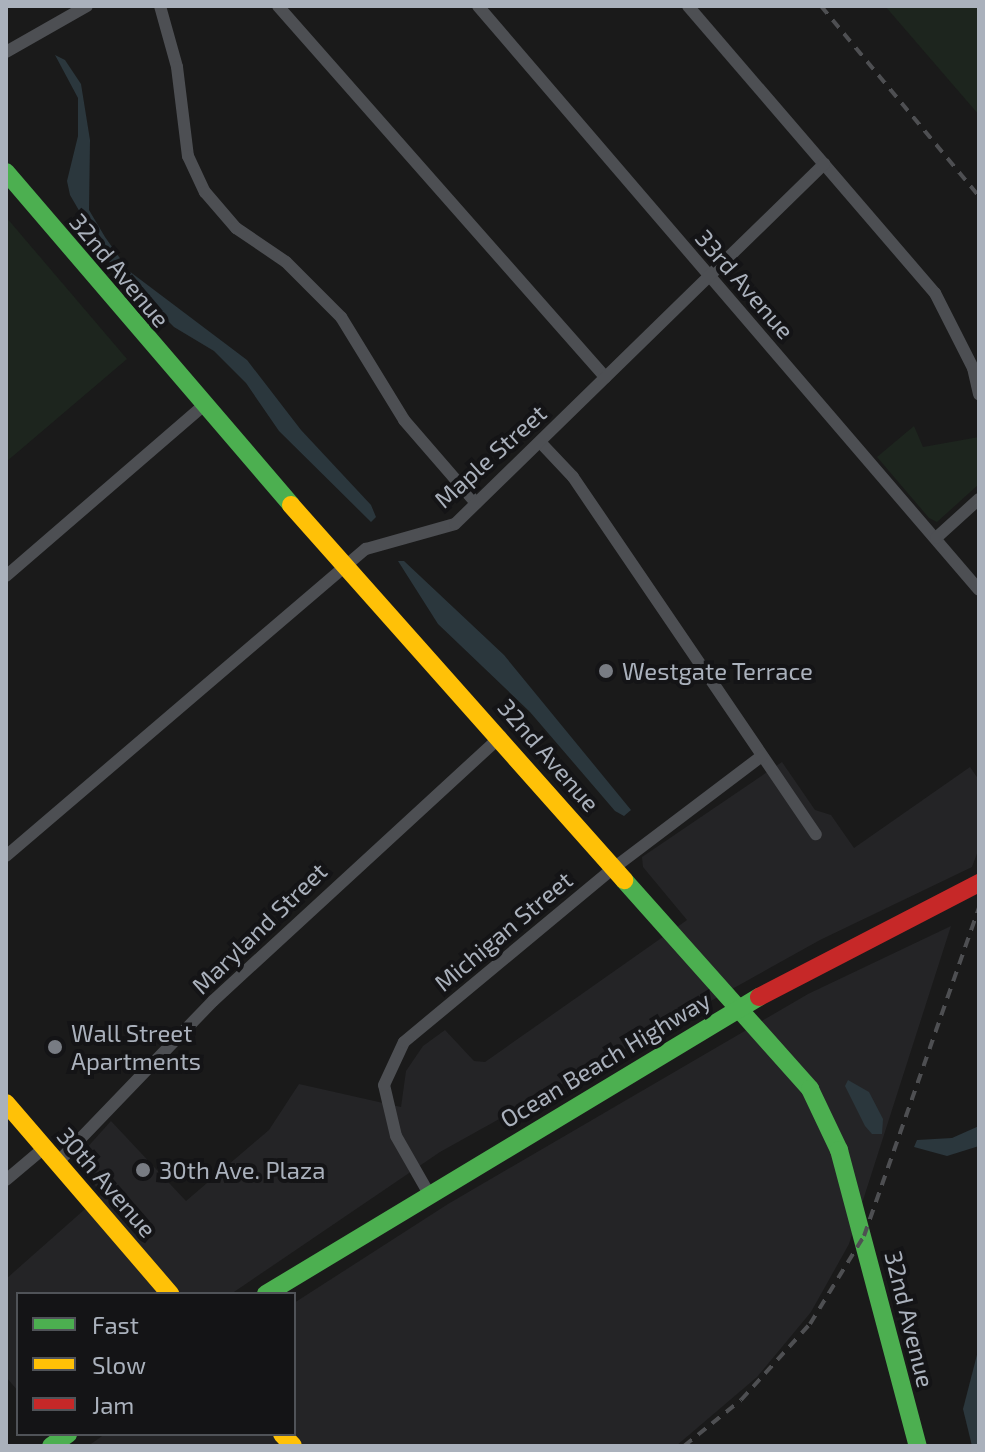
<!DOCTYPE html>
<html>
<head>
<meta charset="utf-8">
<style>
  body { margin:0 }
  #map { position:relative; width:985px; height:1452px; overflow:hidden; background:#1a1a1a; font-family:"Exo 2",sans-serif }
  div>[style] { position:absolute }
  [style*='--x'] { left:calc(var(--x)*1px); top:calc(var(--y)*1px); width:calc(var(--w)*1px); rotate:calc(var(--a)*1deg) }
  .built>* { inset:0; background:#242426 }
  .green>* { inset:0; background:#1d251e }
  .water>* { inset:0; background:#2b373d }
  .street>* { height:12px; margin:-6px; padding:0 6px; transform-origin:6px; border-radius:6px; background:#4d4f53 }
  .fast>* { height:18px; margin:-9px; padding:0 9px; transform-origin:9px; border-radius:9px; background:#4caf50 }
  .slow>* { height:18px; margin:-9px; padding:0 9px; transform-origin:9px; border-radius:9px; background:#ffc107 }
  .jam>* { height:18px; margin:-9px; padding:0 9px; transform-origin:9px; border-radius:9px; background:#c62828 }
  .rail>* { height:4px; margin-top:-2px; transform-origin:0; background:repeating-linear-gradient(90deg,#4e4f52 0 10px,transparent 0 18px) }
  .dots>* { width:22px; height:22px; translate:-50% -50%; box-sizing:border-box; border:4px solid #141416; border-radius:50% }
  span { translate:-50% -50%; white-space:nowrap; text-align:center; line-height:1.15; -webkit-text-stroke:8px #141416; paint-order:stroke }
  .street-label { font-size:24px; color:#aab1bc }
  .poi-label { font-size:24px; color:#aab1bc }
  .left { translate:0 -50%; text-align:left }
  .frame { position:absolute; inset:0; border:8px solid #aab1bc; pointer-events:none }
  .legend { position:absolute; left:16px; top:1292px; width:280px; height:144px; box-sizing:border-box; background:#141416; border:2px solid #505358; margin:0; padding:10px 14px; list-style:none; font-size:24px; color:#aab1bc }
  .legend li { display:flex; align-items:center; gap:16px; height:40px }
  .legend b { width:40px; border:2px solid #505358 }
</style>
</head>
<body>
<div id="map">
  <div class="built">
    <div style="clip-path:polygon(782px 762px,815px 810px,831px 815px,854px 848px,970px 767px,979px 780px,979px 848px,972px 867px,820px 940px,440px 1152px,231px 1294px,18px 1294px,18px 1391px,6px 1377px,6px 1279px,102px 1194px,75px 1161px,111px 1121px,186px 1201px,269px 1130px,299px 1084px,401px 1107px,406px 1071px,423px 1046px,445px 1030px,474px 1061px,485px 1062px,687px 920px,643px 867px,642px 857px)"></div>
    <div style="clip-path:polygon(951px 926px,849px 1244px,811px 1312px,757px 1377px,676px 1446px,88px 1446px,105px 1434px,294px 1434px,294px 1303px,448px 1204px,808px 994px)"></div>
  </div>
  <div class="green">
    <div style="clip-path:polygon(885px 6px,979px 6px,979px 115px)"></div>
    <div style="clip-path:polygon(6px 217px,127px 359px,6px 462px)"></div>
    <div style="clip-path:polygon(914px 426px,923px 447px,979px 437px,978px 485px,937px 522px,929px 518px,877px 457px)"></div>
  </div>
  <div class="water">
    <div style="clip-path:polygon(55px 55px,65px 60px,81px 84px,90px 140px,89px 210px,105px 237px,129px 271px,247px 360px,301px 430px,371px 505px,376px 517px,371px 522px,279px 431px,246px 383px,214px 351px,174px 327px,109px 262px,70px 195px,67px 181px,78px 136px,78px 98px)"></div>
    <div style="clip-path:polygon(398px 561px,404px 561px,504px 655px,631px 810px,624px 816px,615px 811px,530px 712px,438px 624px)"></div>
    <div style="clip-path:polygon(848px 1080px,869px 1092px,883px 1119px,882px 1134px,872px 1134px,865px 1126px,845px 1086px)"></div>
    <div style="clip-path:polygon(979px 1126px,979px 1146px,947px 1156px,914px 1147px,917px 1140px,952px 1138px)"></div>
    <div style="clip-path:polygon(979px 1347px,979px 1446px,972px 1446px,963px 1409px)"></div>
  </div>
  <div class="street">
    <div style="--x:160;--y:6;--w:63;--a:74.4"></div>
    <div style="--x:177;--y:67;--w:90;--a:83"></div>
    <div style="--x:188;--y:156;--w:40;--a:65"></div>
    <div style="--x:205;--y:192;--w:48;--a:49.3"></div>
    <div style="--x:236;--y:228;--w:60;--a:34.2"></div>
    <div style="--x:286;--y:262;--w:78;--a:45"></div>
    <div style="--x:341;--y:317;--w:121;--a:58.5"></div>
    <div style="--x:404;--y:420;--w:110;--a:49.1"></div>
    <div style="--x:278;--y:6;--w:495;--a:48.6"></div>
    <div style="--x:478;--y:6;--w:769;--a:49.37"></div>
    <div style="--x:688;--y:6;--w:379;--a:49.3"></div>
    <div style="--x:935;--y:293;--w:84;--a:63.1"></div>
    <div style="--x:973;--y:368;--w:27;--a:77"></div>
    <div style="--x:6;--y:52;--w:93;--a:-29.6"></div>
    <div style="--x:540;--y:442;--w:48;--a:46.7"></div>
    <div style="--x:573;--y:477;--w:432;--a:55.8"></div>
    <div style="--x:936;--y:538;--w:58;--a:-42.2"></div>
    <div style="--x:6;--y:576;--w:260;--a:-40.8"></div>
    <div style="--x:6;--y:856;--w:473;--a:-40.5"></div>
    <div style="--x:366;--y:549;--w:92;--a:-15.7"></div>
    <div style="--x:455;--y:524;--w:516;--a:-44.29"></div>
    <div style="--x:58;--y:1162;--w:223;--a:-46.1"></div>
    <div style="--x:213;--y:1001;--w:391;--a:-42.6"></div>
    <div style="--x:6;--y:1180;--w:51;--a:-40.2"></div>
    <div style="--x:428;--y:1192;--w:64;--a:-119.7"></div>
    <div style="--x:396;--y:1136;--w:52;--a:-103.2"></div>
    <div style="--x:384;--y:1085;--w:47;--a:-65.1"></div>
    <div style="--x:404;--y:1042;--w:274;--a:-39.7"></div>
    <div style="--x:615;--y:867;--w:184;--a:-37.1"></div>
  </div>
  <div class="fast">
    <div style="--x:6;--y:172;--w:438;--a:49.4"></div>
    <div style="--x:624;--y:880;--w:280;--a:48.3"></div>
    <div style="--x:810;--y:1089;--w:68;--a:64.6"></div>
    <div style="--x:839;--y:1150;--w:306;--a:75.1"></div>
    <div style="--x:266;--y:1294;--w:576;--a:-31.07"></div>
    <div style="--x:51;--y:1446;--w:21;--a:-35"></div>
  </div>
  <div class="slow">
    <div style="--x:291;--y:505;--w:502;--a:48.39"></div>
    <div style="--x:6;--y:1103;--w:252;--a:49.3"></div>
    <div style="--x:282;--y:1434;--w:16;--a:47"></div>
  </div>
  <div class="jam">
    <div style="--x:759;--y:997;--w:248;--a:-27.4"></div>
  </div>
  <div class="rail">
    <div style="--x:821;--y:6;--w:247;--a:50.3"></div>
    <div style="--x:684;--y:1446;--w:73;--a:-38.9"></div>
    <div style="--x:741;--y:1400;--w:103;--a:-47.8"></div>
    <div style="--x:810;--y:1324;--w:103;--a:-58.5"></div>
    <div style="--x:864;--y:1236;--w:349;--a:-70.7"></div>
  </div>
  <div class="dots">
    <div style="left:606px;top:671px;background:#787c83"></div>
    <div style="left:55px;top:1047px;background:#787c83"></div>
    <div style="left:143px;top:1170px;background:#787c83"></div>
  </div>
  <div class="street-label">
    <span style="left:120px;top:270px;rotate:50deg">32nd Avenue</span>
    <span style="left:745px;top:284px;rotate:49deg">33rd Avenue</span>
    <span style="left:490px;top:456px;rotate:-42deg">Maple Street</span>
    <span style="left:549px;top:755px;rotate:49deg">32nd Avenue</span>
    <span style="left:259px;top:928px;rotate:-44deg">Maryland Street</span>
    <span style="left:503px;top:931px;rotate:-40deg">Michigan Street</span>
    <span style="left:605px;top:1059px;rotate:-31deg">Ocean Beach Highway</span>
    <span style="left:107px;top:1182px;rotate:49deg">30th Avenue</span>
    <span style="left:910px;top:1319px;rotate:76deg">32nd Avenue</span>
  </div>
  <div class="poi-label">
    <span class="left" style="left:622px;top:671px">Westgate Terrace</span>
    <span class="left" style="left:71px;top:1047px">Wall Street<br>Apartments</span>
    <span class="left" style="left:159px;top:1170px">30th Ave. Plaza</span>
  </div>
  <div class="frame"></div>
  <ul class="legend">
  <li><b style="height:10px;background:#4caf50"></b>Fast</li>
  <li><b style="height:10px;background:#ffc107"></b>Slow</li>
  <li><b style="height:10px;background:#c62828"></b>Jam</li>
  </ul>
</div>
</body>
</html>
